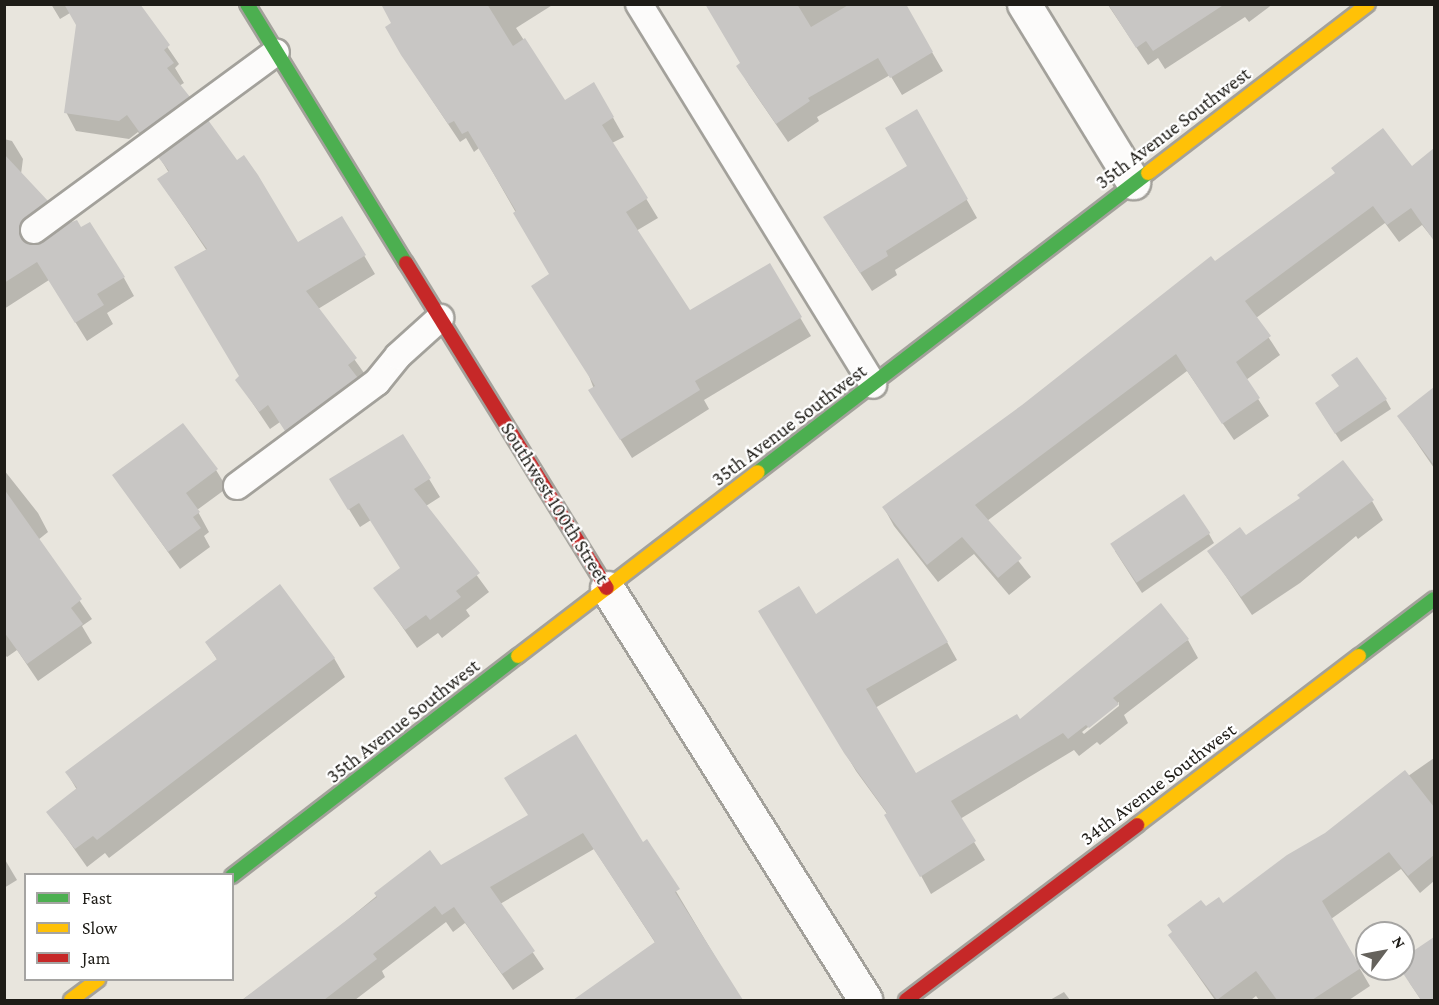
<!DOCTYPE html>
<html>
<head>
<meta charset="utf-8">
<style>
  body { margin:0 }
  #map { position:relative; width:1439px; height:1005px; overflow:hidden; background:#e8e5dd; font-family:"Crimson Pro",serif }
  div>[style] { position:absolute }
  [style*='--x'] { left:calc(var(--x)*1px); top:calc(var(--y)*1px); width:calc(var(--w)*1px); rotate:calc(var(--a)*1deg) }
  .shadow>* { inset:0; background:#0003 }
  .building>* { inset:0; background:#c8c6c4; transform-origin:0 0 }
  .roads { filter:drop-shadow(2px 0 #a3a19b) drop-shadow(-2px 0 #a3a19b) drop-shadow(0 2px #a3a19b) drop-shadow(0 -2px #a3a19b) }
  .lane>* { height:26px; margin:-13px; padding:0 13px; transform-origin:13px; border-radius:13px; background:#fcfbfa }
  .street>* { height:33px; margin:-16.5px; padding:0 16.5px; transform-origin:16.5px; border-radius:16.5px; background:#fcfbfa }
  .fast>* { height:14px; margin:-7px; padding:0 7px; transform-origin:7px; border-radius:7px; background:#4caf50 }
  .slow>* { height:14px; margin:-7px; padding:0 7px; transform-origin:7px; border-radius:7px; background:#ffc107 }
  .jam>* { height:14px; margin:-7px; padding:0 7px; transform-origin:7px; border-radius:7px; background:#c62828 }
  span { translate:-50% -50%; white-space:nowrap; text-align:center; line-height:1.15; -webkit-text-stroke:4.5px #fff; paint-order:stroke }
  .street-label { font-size:20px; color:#1e1c17 }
  .frame { position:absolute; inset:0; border:6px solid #1e1c17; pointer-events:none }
  .legend { position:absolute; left:24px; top:873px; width:210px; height:108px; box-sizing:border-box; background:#fff; border:2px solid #a5a4a2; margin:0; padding:8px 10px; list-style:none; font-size:18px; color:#1e1c17 }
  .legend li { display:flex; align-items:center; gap:12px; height:30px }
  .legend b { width:30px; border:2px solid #a5a4a2 }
  .north { position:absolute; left:1355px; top:921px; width:60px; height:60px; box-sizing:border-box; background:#fff; border:2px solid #a5a4a2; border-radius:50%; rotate:58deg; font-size:16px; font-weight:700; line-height:24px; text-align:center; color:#1e1c17 }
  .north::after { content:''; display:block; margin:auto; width:21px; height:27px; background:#65625c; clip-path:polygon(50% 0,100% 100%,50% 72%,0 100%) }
</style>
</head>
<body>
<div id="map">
  <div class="shadow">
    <div style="clip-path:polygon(51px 4px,138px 4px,179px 64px,175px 68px,184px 83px,179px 86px,199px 116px,152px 151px,138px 132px,129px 139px,76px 131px,66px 112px,80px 7px,60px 19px)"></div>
    <div style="clip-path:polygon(396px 4px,554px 4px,516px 28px,564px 102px,594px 84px,624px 137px,612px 143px,658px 218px,636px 231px,689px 312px,769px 265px,811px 336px,704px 400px,709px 409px,632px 458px,601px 408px,551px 274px,479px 148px,474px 152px,466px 138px,460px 142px,414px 73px,393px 23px)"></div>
    <div style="clip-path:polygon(707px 4px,904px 4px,943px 71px,902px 95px,890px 75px,817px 117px,819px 121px,788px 142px,749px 85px,738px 66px,742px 64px)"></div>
    <div style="clip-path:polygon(1273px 4px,1249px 22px,1245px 17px,1165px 69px,1158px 58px,1148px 65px,1108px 5px)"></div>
    <div style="clip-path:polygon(917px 111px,977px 218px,895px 270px,897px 275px,872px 291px,836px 236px,909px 166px)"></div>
    <div style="clip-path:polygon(4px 139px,12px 141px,23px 159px,21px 174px,47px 202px,57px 220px,29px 244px,124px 278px,134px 296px,107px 313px,113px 324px,87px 341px,49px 280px,4px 309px)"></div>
    <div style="clip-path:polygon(1434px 150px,1434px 232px,1430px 235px,1422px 225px,1399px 242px,1385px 223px,1256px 318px,1280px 355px,1246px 380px,1269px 416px,1234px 440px,1187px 371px,987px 521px,1031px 577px,1009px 595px,974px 554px,938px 582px,894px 526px,884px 508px,1215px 264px,1412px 168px)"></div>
    <div style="clip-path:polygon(160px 158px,298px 244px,342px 218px,375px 274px,318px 309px,367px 377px,297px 448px,280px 422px,270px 429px,237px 380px,241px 377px,207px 251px,159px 180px,169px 173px)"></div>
    <div style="clip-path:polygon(1434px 388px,1434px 468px,1399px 417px)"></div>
    <div style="clip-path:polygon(1386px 400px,1391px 409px,1341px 442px,1322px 413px)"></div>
    <div style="clip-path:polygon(403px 436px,440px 497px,426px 506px,489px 592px,466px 610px,470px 616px,442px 638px,438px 633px,417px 648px,375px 588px,401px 568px,371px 520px,360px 527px,342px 498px)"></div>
    <div style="clip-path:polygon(4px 470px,38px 513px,48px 532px,38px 540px,92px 619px,82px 626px,92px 643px,38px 681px,17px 650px,7px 657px,4px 654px)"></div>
    <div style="clip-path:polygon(216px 470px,227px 488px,197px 510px,209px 532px,204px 536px,210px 547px,180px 569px,114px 476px)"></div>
    <div style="clip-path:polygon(1301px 499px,1372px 501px,1383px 520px,1358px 539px,1356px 536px,1300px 583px,1252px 615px,1209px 551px,1246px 537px)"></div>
    <div style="clip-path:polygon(1209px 534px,1214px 543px,1142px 593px,1115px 551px)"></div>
    <div style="clip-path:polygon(evenodd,816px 616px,947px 642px,957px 660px,875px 708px,916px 775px,1188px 640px,1198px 658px,1124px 715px,1128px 723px,1100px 745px,1097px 742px,1079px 756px,1074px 750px,960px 819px,985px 860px,931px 894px,888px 815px,856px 771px,771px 629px,816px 616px,1119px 702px,1119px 706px,1084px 734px,1082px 732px,1119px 702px)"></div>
    <div style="clip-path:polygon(207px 643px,334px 658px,345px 677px,109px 858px,105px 853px,87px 867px,48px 812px,77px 790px,67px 773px,218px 661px)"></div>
    <div style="clip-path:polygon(1434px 758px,1434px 881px,1420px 893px,1401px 869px,1331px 919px,1370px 986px,1349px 1000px,1259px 1000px,1256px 996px,1251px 1000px,1215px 1000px,1170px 936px,1205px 909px,1223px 905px)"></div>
    <div style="clip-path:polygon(529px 816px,642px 844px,646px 841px,741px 1000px,590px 1000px,585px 993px,656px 944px,594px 849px,500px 904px,544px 969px,513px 990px,465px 923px,453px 932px,446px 922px,382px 971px,385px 977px,355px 1000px,242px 1000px,301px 958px,429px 853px,441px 867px)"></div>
    <div style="clip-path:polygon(4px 858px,17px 880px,4px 888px)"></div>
    <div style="clip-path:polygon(1429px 943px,1434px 952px,1434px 1000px,1421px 1000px,1409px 982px)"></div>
    <div style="clip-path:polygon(1064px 992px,1070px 1000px,1050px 1000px)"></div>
  </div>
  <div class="building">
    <div style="clip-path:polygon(64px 4px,140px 4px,170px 45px,164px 50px,174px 63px,167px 68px,190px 97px,140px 133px,127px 115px,119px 121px,64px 113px,76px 25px)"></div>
    <div style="clip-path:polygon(381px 4px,487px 4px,513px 46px,525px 38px,565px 100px,594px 82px,614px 117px,602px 125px,648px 198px,626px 212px,690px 310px,770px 263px,802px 317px,695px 381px,700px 390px,620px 440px,588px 390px,595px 386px,531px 286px,549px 274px,513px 213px,516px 211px,468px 131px,462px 134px,454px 121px,448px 124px,401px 55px,385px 27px,391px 23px)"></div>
    <div style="clip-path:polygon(705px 4px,797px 4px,811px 27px,850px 4px,906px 4px,933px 52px,890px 78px,878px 58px,808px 98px,810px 101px,776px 124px,736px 66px,740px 63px)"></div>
    <div style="clip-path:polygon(1108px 4px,1225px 4px,1153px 51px,1146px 41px,1136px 48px)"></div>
    <div style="clip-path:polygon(917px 109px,968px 199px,886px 251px,888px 256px,860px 273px,823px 217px,907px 166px,885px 128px)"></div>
    <div style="clip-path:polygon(208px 120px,237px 160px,244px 155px,258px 175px,298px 242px,342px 216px,366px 255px,306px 291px,357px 358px,348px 365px,358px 378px,285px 431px,268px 405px,259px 412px,235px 380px,239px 376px,174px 267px,207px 249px,157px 179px,169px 171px,158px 157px)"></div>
    <div style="clip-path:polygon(1383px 128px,1412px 166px,1434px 148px,1434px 241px,1411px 208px,1387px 225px,1373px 206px,1245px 301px,1271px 336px,1236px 362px,1260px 398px,1222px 424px,1176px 354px,975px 505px,1022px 558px,998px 578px,962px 537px,927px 565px,882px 507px,1022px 405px,1211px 256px,1215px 261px,1335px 173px,1331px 168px)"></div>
    <div style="clip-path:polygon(4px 154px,48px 201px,21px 223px,22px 239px,36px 245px,69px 223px,77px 220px,81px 227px,90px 222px,125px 277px,97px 294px,104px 305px,75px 323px,37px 262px,4px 283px)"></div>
    <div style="clip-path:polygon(1357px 357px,1387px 399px,1335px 434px,1315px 403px,1339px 386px,1331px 375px)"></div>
    <div style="clip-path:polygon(1434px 387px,1434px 465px,1397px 416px)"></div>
    <div style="clip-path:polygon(183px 423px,218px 469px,186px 493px,200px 512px,193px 517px,201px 528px,168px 552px,112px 475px)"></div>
    <div style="clip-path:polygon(403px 434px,431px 478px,414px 489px,480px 573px,456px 591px,461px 597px,430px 620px,426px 615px,405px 630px,373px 588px,400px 568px,359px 503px,348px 510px,329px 479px)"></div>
    <div style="clip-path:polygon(1343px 460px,1374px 500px,1241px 597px,1207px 551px,1240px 527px,1246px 535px,1300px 498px,1297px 495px)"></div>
    <div style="clip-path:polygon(4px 489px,82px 599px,71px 608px,83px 624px,27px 664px,4px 632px)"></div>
    <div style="left:1184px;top:494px;width:47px;height:89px;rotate:56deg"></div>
    <div style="clip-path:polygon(898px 558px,948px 642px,866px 689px,916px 773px,1017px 714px,1020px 719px,1161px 603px,1189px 639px,1113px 698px,1119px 704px,1089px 728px,1086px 725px,1068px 739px,1063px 733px,951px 801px,976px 841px,920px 877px,884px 815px,887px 813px,844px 753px,758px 611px,799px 586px,816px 614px)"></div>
    <div style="clip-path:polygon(280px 584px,335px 658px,97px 840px,93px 836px,75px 849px,46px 812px,77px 788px,65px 772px,217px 659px,205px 642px)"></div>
    <div style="clip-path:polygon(576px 734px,643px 842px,647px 839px,680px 889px,675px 892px,743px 1000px,573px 1000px,655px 942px,583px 833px,490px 887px,535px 951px,502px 974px,454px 907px,442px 915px,435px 906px,373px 954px,377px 959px,324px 1000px,242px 1000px,377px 897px,374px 893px,430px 850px,441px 865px,528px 815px,504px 778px)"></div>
    <div style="clip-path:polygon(1405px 770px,1434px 807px,1434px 855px,1408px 876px,1389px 852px,1322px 901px,1361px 968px,1312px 1000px,1277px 1000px,1256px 971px,1217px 1000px,1168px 935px,1172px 932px,1167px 925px,1201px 900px,1206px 906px,1219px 897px,1223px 903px,1287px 855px,1325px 833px)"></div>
    <div style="clip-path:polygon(1434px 937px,1434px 1000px,1421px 1000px,1400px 969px,1403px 958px)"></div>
  </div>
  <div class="roads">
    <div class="lane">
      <div style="--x:639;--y:4;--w:447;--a:58.4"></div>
      <div style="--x:34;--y:230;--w:300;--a:-36.3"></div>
      <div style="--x:237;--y:486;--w:174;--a:-36.6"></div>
      <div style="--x:377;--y:382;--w:33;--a:-51"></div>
      <div style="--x:398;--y:356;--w:57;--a:-42.1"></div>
    </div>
    <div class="street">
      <div style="--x:1024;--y:4;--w:209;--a:58.5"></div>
      <div style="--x:607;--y:588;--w:486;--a:57.9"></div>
    </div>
    <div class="fast">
      <div style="--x:247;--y:4;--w:304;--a:58.5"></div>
      <div style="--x:758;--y:472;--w:491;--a:-37.5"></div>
      <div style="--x:1359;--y:656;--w:94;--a:-37.2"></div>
      <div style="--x:232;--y:876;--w:361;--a:-37.6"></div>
    </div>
    <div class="slow">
      <div style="--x:1148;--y:173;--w:277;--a:-37.5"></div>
      <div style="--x:518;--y:656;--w:302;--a:-37.5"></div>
      <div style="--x:1137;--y:825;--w:279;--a:-37.3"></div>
      <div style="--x:71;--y:1000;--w:34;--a:-37"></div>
    </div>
    <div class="jam">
      <div style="--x:406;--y:263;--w:382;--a:58.3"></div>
      <div style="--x:906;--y:1000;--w:290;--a:-37.1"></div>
    </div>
  </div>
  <div class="street-label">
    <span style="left:1173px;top:128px;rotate:-37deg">35th Avenue Southwest</span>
    <span style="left:789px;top:425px;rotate:-37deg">35th Avenue Southwest</span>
    <span style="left:555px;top:503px;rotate:58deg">Southwest 100th Street</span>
    <span style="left:403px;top:721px;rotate:-38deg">35th Avenue Southwest</span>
    <span style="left:1158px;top:784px;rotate:-37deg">34th Avenue Southwest</span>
  </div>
  <div class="frame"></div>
  <ul class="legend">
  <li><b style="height:8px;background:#4caf50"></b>Fast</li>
  <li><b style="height:8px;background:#ffc107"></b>Slow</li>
  <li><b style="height:8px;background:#c62828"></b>Jam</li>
  </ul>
  <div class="north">N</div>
</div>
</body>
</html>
